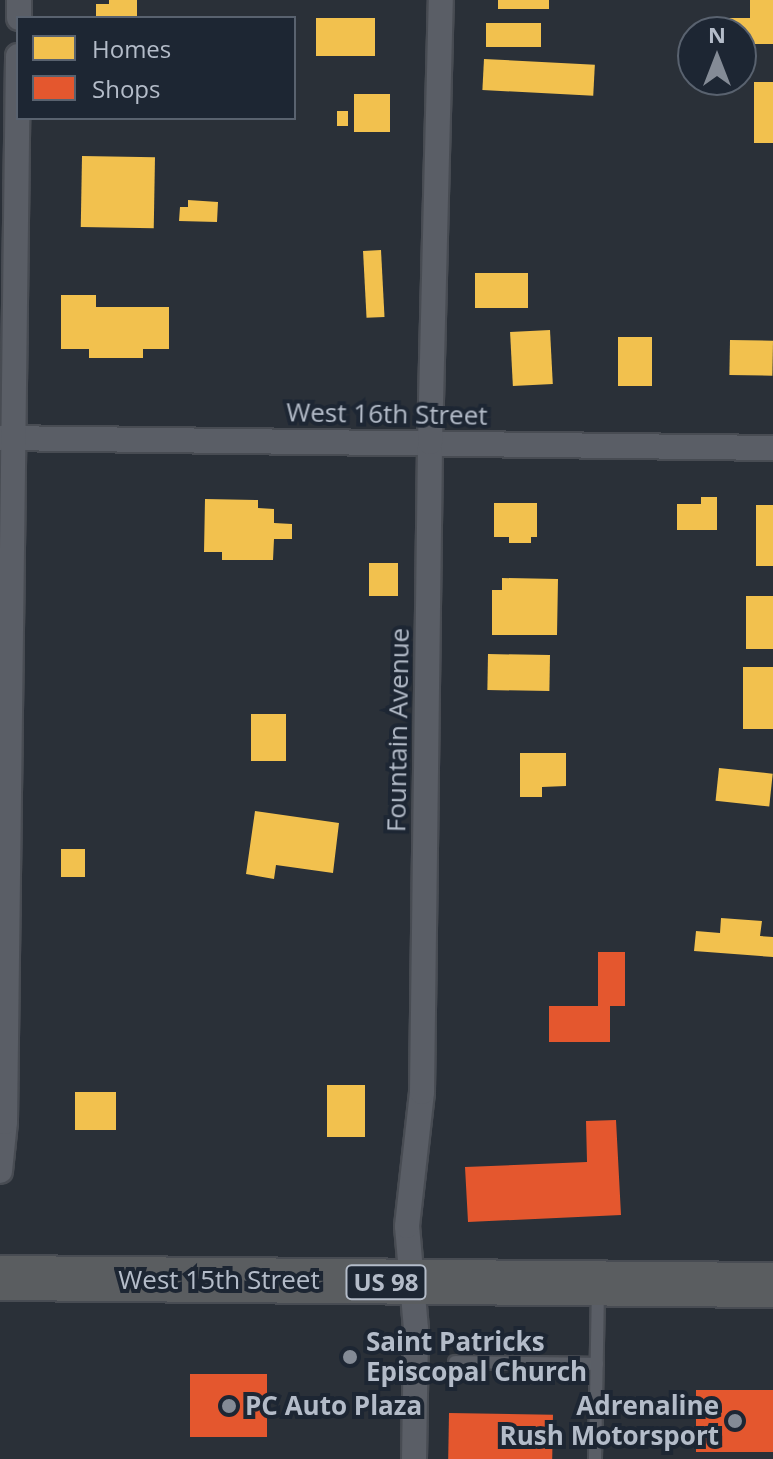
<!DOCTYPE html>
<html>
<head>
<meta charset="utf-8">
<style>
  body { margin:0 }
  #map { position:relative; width:773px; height:1459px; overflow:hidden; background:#2a3038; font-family:"Open Sans",sans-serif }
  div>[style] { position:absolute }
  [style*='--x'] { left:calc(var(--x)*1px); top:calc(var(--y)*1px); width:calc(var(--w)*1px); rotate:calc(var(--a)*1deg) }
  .homes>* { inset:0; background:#f2c14e; transform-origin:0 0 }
  .shops>* { inset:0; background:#e4572e; transform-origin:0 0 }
  .roads { filter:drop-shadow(2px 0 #484c53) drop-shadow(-2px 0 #484c53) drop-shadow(0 2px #484c53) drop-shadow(0 -2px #484c53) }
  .lane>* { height:12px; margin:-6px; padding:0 6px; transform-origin:6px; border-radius:6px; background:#5a5e66 }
  .street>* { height:24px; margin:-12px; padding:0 12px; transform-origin:12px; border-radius:12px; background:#5a5e66 }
  .highway>* { height:44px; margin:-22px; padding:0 22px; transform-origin:22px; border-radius:22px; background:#5a5d60 }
  .dots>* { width:22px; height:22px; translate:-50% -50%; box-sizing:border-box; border:4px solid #1d2633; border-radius:50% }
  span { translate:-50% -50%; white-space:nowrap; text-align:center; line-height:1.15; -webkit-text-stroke:8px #1d2633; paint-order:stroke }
  .shield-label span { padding:2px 6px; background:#1d2633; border:2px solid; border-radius:6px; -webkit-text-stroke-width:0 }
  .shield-label { font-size:24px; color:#b4bcc9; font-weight:700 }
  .street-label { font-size:26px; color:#b4bcc9 }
  .poi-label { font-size:26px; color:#b4bcc9; font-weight:700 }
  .left { translate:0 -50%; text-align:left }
  .right { translate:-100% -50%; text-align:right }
  .legend { position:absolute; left:16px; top:16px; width:280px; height:104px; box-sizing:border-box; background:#1d2633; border:2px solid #59626f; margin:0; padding:10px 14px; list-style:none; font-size:24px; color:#b4bcc9 }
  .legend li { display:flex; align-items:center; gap:16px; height:40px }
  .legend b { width:40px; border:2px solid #59626f }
  .north { position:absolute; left:677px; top:16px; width:80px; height:80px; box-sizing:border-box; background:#1d2633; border:2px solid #59626f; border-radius:50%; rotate:0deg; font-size:22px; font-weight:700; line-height:32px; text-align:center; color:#b4bcc9 }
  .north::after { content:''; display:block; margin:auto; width:28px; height:36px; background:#848b96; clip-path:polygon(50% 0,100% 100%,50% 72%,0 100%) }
</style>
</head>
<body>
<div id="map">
  <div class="homes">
    <div style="clip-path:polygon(109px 0,137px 0,137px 18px,96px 18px,96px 4px,109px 4px)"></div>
    <div style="left:498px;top:0;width:51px;height:9px"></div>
    <div style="clip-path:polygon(750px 0,773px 0,773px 44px,750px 44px,750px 36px,725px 32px,725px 18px,750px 18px)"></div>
    <div style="left:316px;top:18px;width:59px;height:38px"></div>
    <div style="left:486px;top:23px;width:55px;height:24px"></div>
    <div style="left:484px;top:59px;width:111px;height:31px;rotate:3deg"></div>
    <div style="left:754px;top:82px;width:19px;height:61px"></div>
    <div style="left:354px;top:94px;width:36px;height:38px"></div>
    <div style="left:337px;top:111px;width:11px;height:15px"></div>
    <div style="left:82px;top:156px;width:73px;height:71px;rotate:1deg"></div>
    <div style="clip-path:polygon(188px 200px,218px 202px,217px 222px,179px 221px,180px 207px,188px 207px)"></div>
    <div style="left:381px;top:250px;width:67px;height:18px;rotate:87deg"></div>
    <div style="left:475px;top:273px;width:53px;height:35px"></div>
    <div style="clip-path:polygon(61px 295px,96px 295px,96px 307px,169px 307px,169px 349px,143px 349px,143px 358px,89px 358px,89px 349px,61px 349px)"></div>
    <div style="left:550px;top:330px;width:54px;height:40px;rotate:87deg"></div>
    <div style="left:618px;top:337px;width:34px;height:49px"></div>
    <div style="left:730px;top:340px;width:43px;height:35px;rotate:1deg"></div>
    <div style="clip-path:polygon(701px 497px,717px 497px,717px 530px,677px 530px,677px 504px,701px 504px)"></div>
    <div style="clip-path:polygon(205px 499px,258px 500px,258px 508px,274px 509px,274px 523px,292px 524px,292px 539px,274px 539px,273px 560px,222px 560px,222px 552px,204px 552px)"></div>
    <div style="clip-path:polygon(494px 503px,537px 503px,537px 537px,531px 537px,531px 543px,509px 543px,509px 537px,494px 537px)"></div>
    <div style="left:756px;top:505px;width:17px;height:61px"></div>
    <div style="left:369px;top:563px;width:29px;height:33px"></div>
    <div style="clip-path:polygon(502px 578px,558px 579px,557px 635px,492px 635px,492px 590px,502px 590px)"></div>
    <div style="left:746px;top:596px;width:27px;height:53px"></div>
    <div style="left:488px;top:654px;width:62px;height:36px;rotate:1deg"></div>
    <div style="left:743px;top:667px;width:30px;height:62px"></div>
    <div style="left:251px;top:714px;width:35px;height:47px"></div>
    <div style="clip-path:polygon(520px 753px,566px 753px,566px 786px,542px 787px,542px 797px,520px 797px)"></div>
    <div style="left:719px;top:768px;width:54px;height:33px;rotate:6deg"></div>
    <div style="clip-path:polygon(255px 811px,339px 823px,333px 873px,276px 865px,274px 879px,246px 874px)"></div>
    <div style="left:61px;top:849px;width:24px;height:28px"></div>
    <div style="clip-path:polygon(721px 918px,762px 921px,760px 936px,773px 937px,773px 957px,694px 951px,696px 931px,720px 933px)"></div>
    <div style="left:327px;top:1085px;width:38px;height:52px"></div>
    <div style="left:75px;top:1092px;width:41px;height:38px"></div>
  </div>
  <div class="shops">
    <div style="clip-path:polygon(598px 952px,625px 952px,625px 1006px,610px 1006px,610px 1042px,549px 1042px,549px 1006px,598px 1006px)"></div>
    <div style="clip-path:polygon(616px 1120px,621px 1215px,468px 1222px,465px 1167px,587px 1162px,586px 1121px)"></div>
    <div style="left:267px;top:1374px;width:63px;height:77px;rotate:90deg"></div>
    <div style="left:696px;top:1390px;width:77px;height:62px"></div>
    <div style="left:449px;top:1413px;width:104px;height:46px;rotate:1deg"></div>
  </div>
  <div class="roads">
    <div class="lane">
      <div style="--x:455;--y:1362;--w:142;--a:0.8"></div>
      <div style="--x:595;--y:1459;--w:169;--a:-89"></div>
    </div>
    <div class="street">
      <div style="--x:19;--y:18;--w:18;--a:-90"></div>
      <div style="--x:0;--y:438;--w:773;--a:0.74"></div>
      <div style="--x:0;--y:1171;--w:49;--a:-84.2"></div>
      <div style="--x:5;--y:1122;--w:1066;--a:-89.3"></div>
      <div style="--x:414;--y:1459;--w:130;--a:-89.1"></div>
      <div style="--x:416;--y:1329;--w:103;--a:-95"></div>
      <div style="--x:407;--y:1226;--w:135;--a:-83.6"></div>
      <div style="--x:422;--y:1092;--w:650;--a:-89.29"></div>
      <div style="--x:430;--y:442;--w:442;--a:-88.6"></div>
    </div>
    <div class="highway">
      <div style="--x:0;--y:1278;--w:773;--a:0.52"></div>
    </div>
  </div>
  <div class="dots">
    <div style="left:350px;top:1357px;background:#848b96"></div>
    <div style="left:229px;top:1406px;background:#848b96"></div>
    <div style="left:735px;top:1421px;background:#848b96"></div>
  </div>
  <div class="shield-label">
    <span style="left:386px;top:1282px">US 98</span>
  </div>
  <div class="street-label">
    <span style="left:387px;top:414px;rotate:1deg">West 16th Street</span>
    <span style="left:398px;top:730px;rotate:-89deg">Fountain Avenue</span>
    <span style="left:219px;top:1280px">West 15th Street</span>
  </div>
  <div class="poi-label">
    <span class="left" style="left:366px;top:1357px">Saint Patricks<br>Episcopal Church</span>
    <span class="left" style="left:245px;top:1406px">PC Auto Plaza</span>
    <span class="right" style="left:719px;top:1421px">Adrenaline<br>Rush Motorsport</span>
  </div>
  <ul class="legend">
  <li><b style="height:22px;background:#f2c14e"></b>Homes</li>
  <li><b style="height:22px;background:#e4572e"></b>Shops</li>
  </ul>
  <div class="north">N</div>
</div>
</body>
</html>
